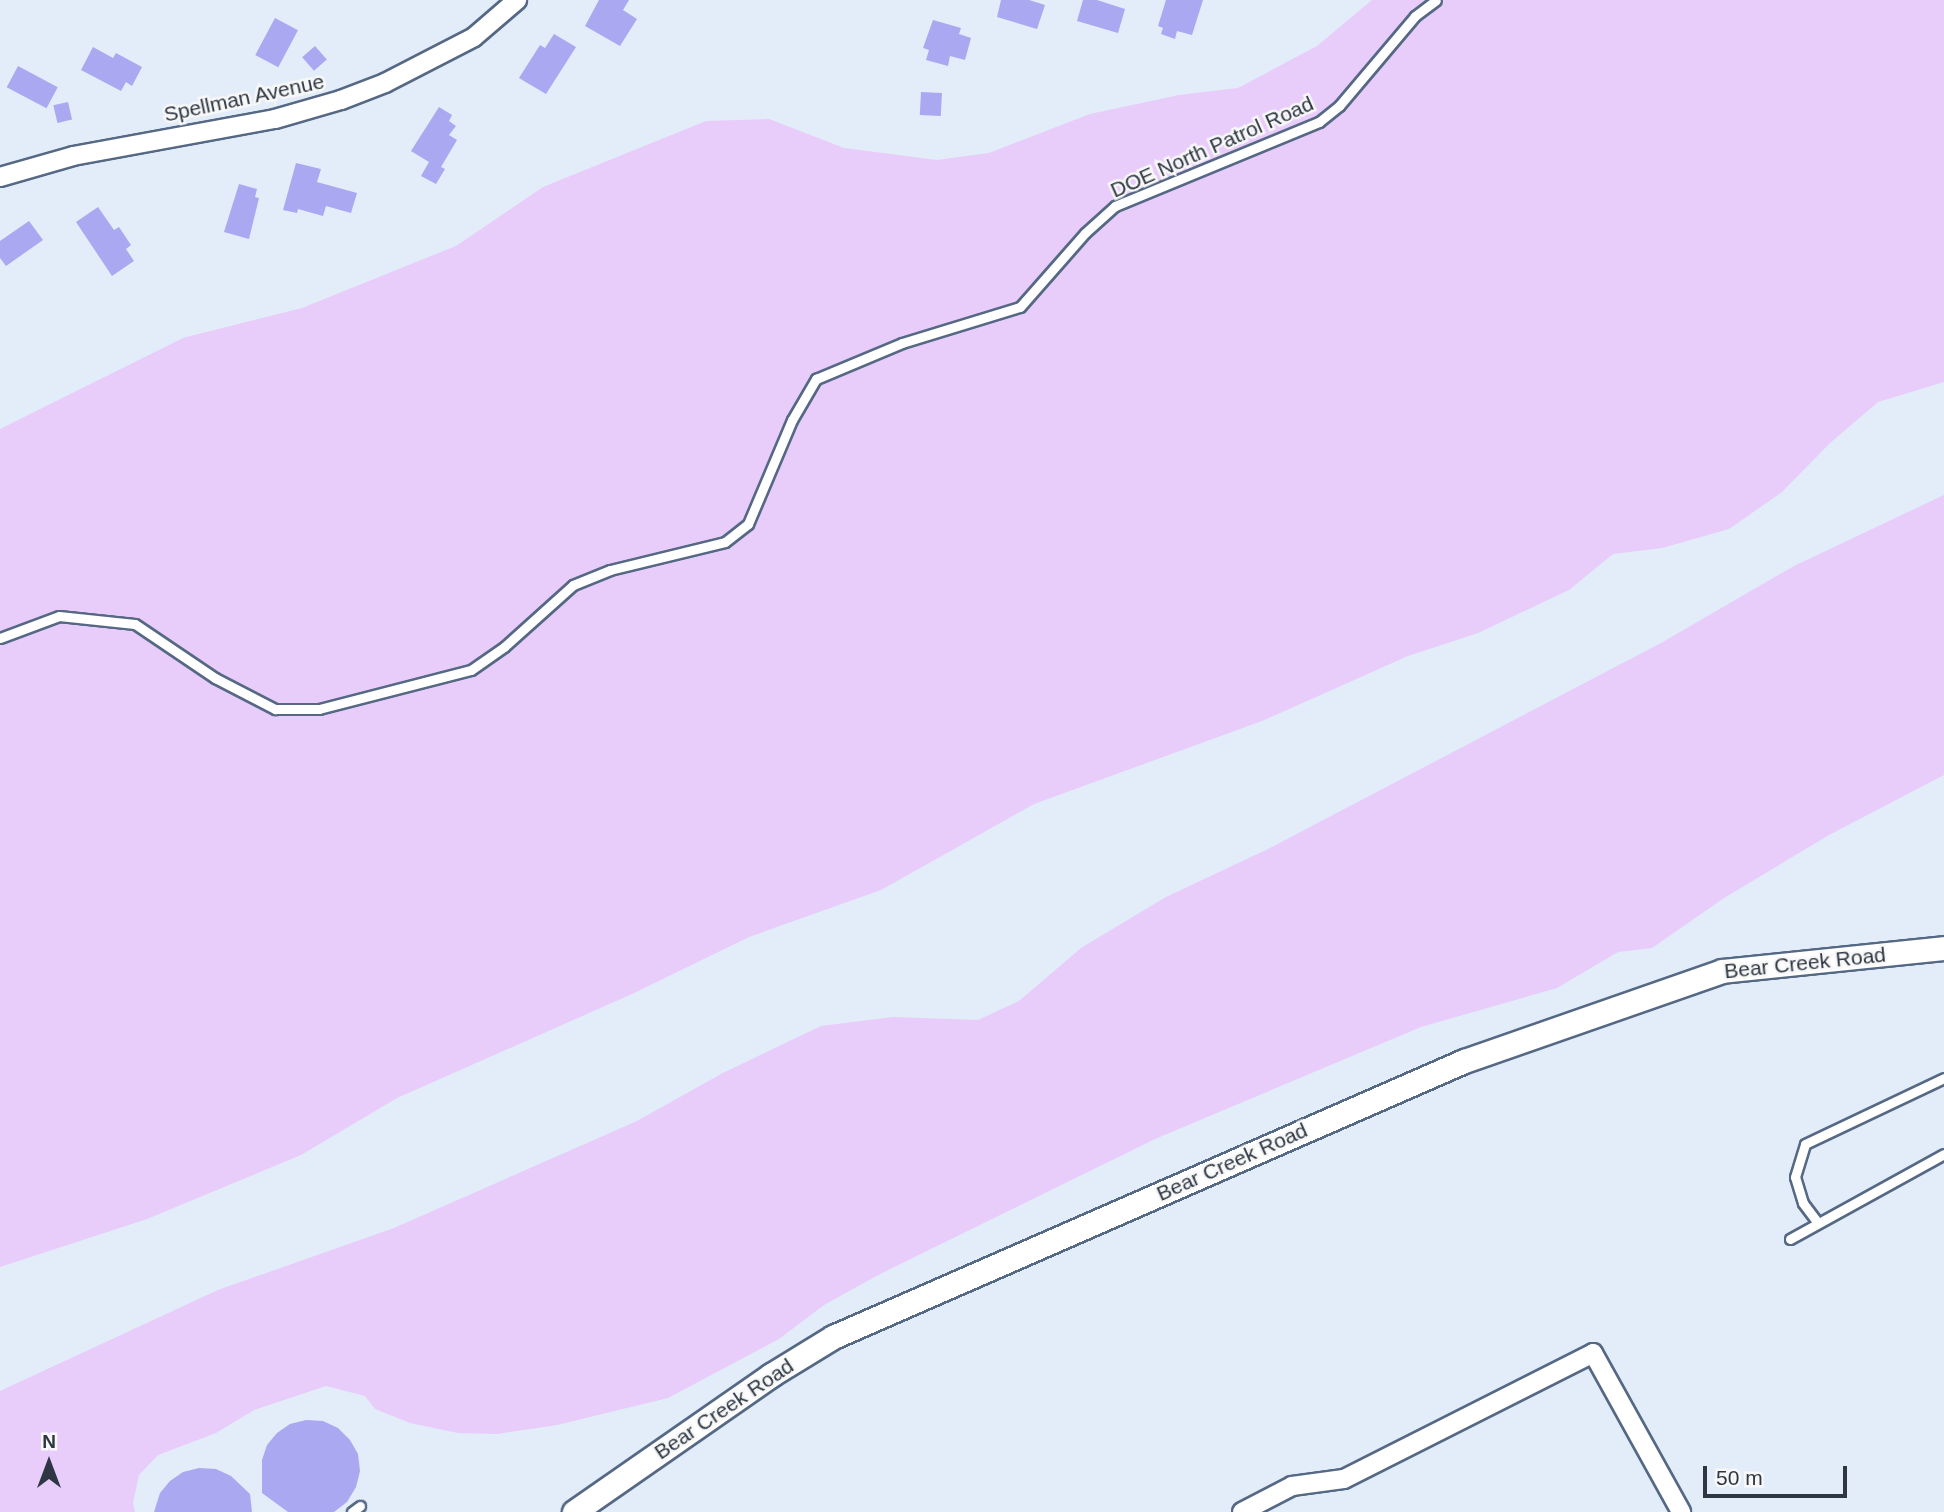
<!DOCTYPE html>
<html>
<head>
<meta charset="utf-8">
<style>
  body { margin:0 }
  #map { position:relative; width:1944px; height:1512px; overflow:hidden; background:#e3ecf9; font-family:Arial,sans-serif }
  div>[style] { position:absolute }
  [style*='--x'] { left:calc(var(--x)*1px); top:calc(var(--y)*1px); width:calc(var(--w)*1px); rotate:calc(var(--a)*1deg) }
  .green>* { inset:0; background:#e8ccfa }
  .building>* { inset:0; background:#aaa8f0; transform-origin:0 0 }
  .roads { filter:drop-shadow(2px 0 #556884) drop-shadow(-2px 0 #556884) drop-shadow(0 2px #556884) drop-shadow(0 -2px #556884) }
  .service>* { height:9px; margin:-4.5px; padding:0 4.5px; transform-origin:4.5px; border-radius:4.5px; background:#fff }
  .minor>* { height:18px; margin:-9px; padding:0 9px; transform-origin:9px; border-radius:9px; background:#fff }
  .tertiary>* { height:23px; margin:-11.5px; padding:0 11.5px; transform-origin:11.5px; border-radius:11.5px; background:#fff }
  span { translate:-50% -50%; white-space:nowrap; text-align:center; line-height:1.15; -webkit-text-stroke:5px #f8f8f8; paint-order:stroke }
  .street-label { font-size:21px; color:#2d3642 }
  .north { position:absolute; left:14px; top:1428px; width:70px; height:70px; -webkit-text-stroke:5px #f8f8f8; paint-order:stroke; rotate:0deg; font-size:19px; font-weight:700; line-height:28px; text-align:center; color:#2d3642 }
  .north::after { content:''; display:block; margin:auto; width:24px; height:32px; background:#2d3642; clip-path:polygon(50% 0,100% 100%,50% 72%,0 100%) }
  .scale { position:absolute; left:1703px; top:1466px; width:144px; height:32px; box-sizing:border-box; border:4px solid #2d3642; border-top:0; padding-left:9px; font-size:21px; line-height:24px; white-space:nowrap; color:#2d3642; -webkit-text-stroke:5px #f8f8f8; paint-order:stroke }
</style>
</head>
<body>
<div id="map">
  <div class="green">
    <div style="clip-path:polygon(1372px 0,1944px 0,1944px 382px,1878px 402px,1830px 443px,1782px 492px,1729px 529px,1662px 548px,1613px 554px,1569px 590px,1478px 633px,1408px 656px,1262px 721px,1034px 804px,881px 890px,749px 937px,632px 994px,397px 1098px,301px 1155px,147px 1219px,0 1267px,0 429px,183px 338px,302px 308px,456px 246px,543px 187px,706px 121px,769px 119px,844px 148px,937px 160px,989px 153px,1090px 114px,1179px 95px,1238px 88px,1317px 46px)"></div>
    <div style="clip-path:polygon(1944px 495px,1944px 775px,1829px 835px,1724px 898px,1652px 948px,1618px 952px,1557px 988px,1421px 1027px,1155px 1139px,880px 1274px,824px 1305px,779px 1339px,668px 1398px,557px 1425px,497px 1434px,458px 1433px,410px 1423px,375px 1409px,365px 1396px,326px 1386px,254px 1410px,216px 1433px,158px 1455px,139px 1475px,133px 1503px,135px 1512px,0 1512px,0 1391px,218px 1290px,394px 1228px,637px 1121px,721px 1074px,821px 1026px,893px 1017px,978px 1020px,1019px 1001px,1081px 948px,1166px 897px,1268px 849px,1661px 643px,1794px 566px)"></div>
  </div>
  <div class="building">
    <div style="clip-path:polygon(599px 0,629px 0,623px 10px,637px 19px,620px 46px,585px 26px)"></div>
    <div style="clip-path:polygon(1001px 0,1029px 0,1045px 5px,1037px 29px,997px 17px)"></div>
    <div style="clip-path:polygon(1083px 0,1097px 0,1125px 9px,1118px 33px,1077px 21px)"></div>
    <div style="clip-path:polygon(1166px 0,1203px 0,1192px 35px,1177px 31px,1175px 39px,1161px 34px,1163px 28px,1158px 26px)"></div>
    <div style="left:275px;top:18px;width:26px;height:42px;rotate:28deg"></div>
    <div style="clip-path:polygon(933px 20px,961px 28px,959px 34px,971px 38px,965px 60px,950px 56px,948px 66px,926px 60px,929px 50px,923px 48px)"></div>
    <div style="clip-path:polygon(554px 34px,576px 47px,546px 94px,519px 78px,540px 45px,545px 48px)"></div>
    <div style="left:315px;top:46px;width:18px;height:17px;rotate:49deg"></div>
    <div style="clip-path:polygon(93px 47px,113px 58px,116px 53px,142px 67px,132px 86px,126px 82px,121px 91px,81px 70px)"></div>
    <div style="left:18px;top:66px;width:45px;height:24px;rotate:28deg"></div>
    <div style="left:921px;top:92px;width:21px;height:23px;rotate:3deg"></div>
    <div style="left:68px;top:102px;width:18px;height:15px;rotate:77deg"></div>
    <div style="clip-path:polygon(439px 107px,452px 115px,449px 121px,456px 126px,449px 135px,457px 140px,441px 167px,445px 169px,436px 184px,421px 176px,429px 162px,411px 151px)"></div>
    <div style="clip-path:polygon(296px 163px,321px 169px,317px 182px,357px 193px,351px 213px,326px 206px,323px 216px,298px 209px,297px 213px,283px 210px)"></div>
    <div style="clip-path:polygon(239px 184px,257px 189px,255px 197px,259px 198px,249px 239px,224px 232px)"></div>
    <div style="clip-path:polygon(98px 207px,114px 230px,119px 227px,131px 245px,126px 249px,134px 261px,112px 276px,76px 222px)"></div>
    <div style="clip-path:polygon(29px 221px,43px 240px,6px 266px,0 258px,0 241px)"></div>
    <div style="clip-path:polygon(306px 1420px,323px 1421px,338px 1428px,350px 1440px,358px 1454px,360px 1471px,356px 1487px,347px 1502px,334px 1512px,288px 1512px,262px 1493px,262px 1460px,267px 1445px,277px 1433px,290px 1424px)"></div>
    <div style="clip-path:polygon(199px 1468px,216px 1469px,231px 1476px,250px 1494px,252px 1512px,154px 1512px,160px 1493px,170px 1481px,183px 1472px)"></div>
  </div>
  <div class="roads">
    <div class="service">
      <div style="--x:0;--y:638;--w:63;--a:-20.4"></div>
      <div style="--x:59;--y:616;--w:76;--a:6"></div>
      <div style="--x:135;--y:624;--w:97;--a:34"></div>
      <div style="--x:215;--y:678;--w:68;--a:27.3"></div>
      <div style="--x:275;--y:709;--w:44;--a:0"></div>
      <div style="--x:319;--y:709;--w:157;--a:-14.4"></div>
      <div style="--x:471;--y:670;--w:40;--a:-34.9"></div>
      <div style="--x:504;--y:647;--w:93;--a:-41.9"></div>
      <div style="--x:573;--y:585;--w:40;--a:-22"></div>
      <div style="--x:610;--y:570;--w:118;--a:-13.7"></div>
      <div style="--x:725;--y:542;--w:29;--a:-38"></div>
      <div style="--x:748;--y:524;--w:113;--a:-67.1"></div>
      <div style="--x:792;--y:420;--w:48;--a:-59.7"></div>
      <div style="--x:816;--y:379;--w:93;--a:-22.7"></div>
      <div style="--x:902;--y:343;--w:123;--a:-17"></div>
      <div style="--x:1020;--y:307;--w:98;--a:-48.7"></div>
      <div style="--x:1085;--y:233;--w:40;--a:-42"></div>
      <div style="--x:1115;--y:206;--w:221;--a:-22.4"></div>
      <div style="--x:1319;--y:122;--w:26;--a:-39"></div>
      <div style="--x:1339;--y:106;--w:118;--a:-49.8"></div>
      <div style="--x:1415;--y:16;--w:26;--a:-37"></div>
      <div style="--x:1818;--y:1223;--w:25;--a:-127"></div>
      <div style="--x:1803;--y:1203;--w:27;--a:-107"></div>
      <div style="--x:1795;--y:1177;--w:34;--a:-73"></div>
      <div style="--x:1805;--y:1144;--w:154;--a:-25.4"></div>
      <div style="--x:1790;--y:1239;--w:176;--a:-28.9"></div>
      <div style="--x:352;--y:1512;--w:10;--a:-37"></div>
    </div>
    <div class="minor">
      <div style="--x:0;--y:177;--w:76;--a:-16"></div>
      <div style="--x:73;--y:156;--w:205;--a:-10.4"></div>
      <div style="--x:275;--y:119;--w:69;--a:-16.1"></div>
      <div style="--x:341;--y:100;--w:47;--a:-21.1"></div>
      <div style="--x:385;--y:83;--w:100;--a:-27.3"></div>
      <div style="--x:474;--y:37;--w:57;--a:-40.7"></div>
      <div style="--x:1242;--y:1512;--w:56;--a:-27.5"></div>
      <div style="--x:1292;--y:1486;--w:52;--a:-7.7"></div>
      <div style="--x:1344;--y:1479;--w:279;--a:-26.8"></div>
      <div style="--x:1593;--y:1353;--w:182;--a:61"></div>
    </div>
    <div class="tertiary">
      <div style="--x:574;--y:1512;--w:240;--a:-34.8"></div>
      <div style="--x:771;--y:1375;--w:73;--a:-31.5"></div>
      <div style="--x:833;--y:1337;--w:689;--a:-23.62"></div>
      <div style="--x:1464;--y:1061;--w:273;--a:-19.2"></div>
      <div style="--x:1722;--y:971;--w:223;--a:-5.9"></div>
    </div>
  </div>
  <div class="street-label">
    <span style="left:244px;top:98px;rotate:-12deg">Spellman Avenue</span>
    <span style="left:1212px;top:147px;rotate:-24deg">DOE North Patrol Road</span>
    <span style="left:1805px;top:963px;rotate:-6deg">Bear Creek Road</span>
    <span style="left:1232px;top:1162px;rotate:-24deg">Bear Creek Road</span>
    <span style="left:724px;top:1409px;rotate:-34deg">Bear Creek Road</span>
  </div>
  <div class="north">N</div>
  <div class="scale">50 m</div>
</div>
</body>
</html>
